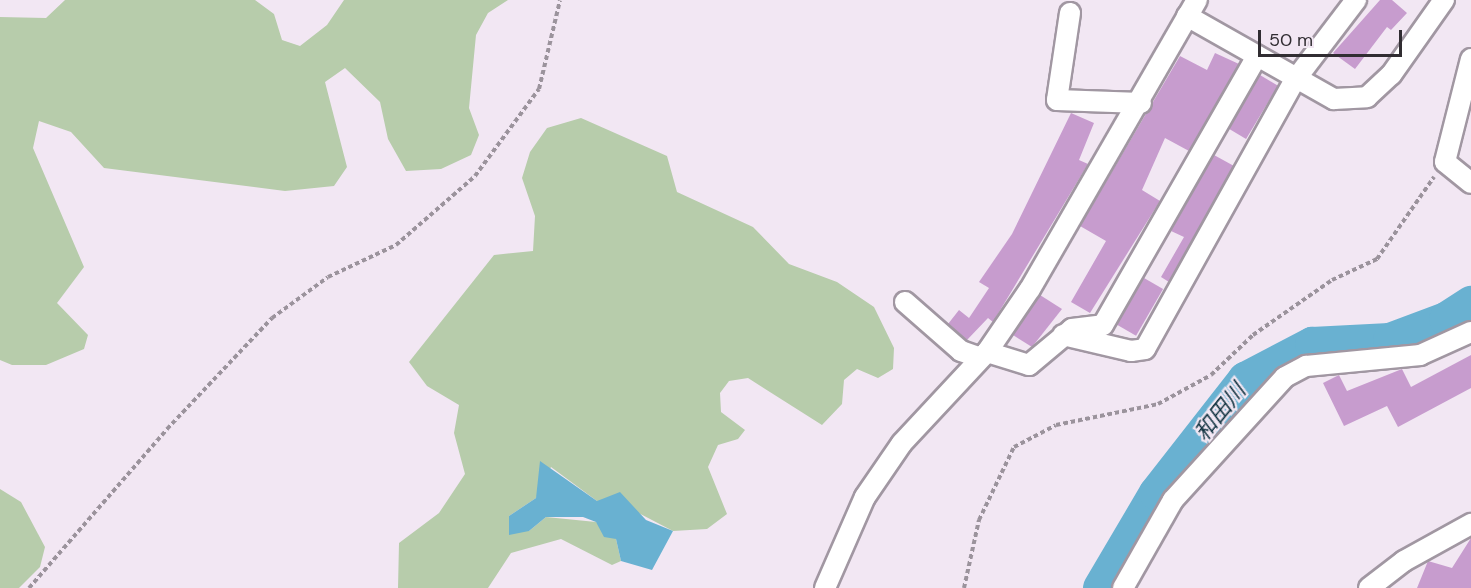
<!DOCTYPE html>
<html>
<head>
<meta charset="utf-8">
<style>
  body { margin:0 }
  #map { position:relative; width:1471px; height:588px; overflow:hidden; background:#f2e7f3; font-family:"DM Sans","Noto Sans JP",sans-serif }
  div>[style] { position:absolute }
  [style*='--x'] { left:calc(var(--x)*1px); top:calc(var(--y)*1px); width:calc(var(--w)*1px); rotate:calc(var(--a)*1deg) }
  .green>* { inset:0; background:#b7ccab }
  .water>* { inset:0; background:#69b1d1 }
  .river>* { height:34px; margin:-17px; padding:0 17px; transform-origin:17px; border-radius:17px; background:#69b1d1 }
  .building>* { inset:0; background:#c79cce; transform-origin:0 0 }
  .path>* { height:4px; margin-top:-2px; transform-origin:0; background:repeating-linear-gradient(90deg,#9b939c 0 4.5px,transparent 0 7.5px) }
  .roads { filter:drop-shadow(2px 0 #a197a2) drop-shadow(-2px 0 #a197a2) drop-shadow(0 2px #a197a2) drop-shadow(0 -2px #a197a2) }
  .street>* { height:20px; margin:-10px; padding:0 10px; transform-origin:10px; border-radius:10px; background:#fff }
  span { translate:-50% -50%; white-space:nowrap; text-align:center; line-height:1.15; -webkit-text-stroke:4.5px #f2e7f3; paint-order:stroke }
  .water-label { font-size:22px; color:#0f313f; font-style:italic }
  .scale { position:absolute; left:1258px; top:30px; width:144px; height:27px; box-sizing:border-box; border:3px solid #312d32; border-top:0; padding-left:8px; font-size:18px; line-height:21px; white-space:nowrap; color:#312d32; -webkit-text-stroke:4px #f2e7f3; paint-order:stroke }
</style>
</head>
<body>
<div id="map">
  <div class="green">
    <div style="clip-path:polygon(65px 0,255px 0,274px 14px,282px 40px,300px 46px,327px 25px,344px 0,508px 0,488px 13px,476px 35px,469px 108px,479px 135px,471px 155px,441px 169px,406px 171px,388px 139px,380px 102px,345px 68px,325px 82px,347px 167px,334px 186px,285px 191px,104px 168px,71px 132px,39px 121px,33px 148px,84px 267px,57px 303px,88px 335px,84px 349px,46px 365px,12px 365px,0 360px,0 17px,46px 18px)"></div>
    <div style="clip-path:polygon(581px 118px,667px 156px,677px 192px,753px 227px,789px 264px,837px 282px,874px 307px,894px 348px,893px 369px,878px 378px,857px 369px,844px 380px,842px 404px,822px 425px,748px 378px,729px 381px,720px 393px,721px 412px,745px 430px,738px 439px,718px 445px,708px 467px,727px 514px,707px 529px,673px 531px,629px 508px,597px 501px,551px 467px,536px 498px,509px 516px,529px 531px,546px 517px,596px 522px,616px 539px,621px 561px,612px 565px,561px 539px,511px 553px,488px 588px,398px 588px,399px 543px,439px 513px,465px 474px,454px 433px,459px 405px,427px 386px,409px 362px,494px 255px,533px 251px,535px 216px,522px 178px,530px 152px,547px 128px)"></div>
    <div style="clip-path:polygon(0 489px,21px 502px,45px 547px,40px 567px,19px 588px,0 588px)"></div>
  </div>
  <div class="water">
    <div style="clip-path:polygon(540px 461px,597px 501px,620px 492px,646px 520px,673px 531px,652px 570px,621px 561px,616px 539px,604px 537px,596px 522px,583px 517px,546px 517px,529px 531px,509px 535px,509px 516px,536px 498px)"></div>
  </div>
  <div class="river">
    <div style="--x:1100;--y:588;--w:110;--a:-59.5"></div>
    <div style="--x:1156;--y:493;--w:145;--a:-52"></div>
    <div style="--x:1245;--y:379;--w:76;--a:-27.6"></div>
    <div style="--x:1312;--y:344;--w:78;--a:-2.9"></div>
    <div style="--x:1390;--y:340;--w:60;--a:-20.6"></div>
    <div style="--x:1446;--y:319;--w:30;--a:-33"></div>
  </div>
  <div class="building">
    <div style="clip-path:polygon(1380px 0,1392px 0,1407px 13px,1391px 30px,1387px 27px,1355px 69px,1333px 53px)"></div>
    <div style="clip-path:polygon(1215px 53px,1239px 64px,1189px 151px,1165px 138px,1142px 190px,1160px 201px,1090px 313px,1071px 302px,1106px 241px,1080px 226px,1180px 56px,1207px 70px)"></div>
    <div style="left:1260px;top:75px;width:21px;height:62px;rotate:31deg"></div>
    <div style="clip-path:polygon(1071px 113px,1094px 123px,1079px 160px,1088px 164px,993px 322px,988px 318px,967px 340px,948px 324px,959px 310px,969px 318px,989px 288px,979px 282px,1012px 234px)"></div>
    <div style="clip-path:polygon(1214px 155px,1234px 166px,1169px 282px,1161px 277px,1184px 237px,1171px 231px)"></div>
    <div style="left:1144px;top:278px;width:22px;height:54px;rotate:30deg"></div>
    <div style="clip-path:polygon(1040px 295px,1062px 309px,1032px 347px,1013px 335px)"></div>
    <div style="clip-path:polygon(1471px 355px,1471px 388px,1398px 427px,1387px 406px,1344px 426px,1323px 383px,1339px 375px,1347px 391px,1402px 369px,1411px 387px)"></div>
    <div style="clip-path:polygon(1471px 538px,1471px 588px,1417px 588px,1428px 561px,1452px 568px)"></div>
  </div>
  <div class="path">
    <div style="--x:29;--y:588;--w:211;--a:-49"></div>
    <div style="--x:167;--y:429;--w:153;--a:-46.6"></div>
    <div style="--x:272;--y:318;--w:69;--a:-36.2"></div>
    <div style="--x:328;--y:277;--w:75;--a:-25.2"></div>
    <div style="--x:396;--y:245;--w:105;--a:-41.1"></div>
    <div style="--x:475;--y:176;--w:108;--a:-53.7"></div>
    <div style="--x:539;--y:89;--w:91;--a:-76.7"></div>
    <div style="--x:964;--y:588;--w:70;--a:-77.6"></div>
    <div style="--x:979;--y:520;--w:81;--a:-64.4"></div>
    <div style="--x:1014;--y:447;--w:47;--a:-27.6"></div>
    <div style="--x:1056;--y:425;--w:104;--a:-11.6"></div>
    <div style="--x:1158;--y:404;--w:60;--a:-28.7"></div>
    <div style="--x:1211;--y:375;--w:58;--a:-43.6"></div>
    <div style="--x:1253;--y:335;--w:96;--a:-34.8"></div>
    <div style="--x:1332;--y:280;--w:50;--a:-25"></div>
    <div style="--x:1377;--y:259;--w:100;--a:-55.2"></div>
  </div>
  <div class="roads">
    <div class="street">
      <div style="--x:1070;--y:13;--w:88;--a:98.5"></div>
      <div style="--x:1057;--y:100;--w:84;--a:2"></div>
      <div style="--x:1187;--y:16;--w:169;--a:29.5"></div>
      <div style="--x:1334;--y:99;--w:33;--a:-3"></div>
      <div style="--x:1367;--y:97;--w:33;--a:-43"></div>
      <div style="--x:1391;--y:75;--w:92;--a:-54.8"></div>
      <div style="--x:1471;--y:59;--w:106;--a:104.2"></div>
      <div style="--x:1445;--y:162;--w:33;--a:39"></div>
      <div style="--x:905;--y:302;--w:74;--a:41.2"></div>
      <div style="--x:961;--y:351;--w:21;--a:19"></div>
      <div style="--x:1063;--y:335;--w:70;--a:13.2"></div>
      <div style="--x:1131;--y:351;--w:14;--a:-8"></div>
      <div style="--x:1145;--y:349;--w:308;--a:-60.9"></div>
      <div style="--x:1295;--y:80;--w:101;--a:-52.7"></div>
      <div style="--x:987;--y:352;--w:44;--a:17.2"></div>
      <div style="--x:1029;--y:365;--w:56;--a:-39.9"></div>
      <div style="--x:1072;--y:329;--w:31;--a:-7"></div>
      <div style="--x:1103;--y:325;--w:310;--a:-60.2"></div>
      <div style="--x:825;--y:588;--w:99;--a:-66.3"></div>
      <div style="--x:865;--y:497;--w:65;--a:-55.6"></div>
      <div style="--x:902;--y:443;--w:125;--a:-47"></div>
      <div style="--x:987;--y:352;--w:76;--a:-55.7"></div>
      <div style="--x:1030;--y:289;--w:334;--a:-60"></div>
      <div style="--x:1123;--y:588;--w:101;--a:-60.4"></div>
      <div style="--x:1173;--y:500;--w:166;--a:-47.7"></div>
      <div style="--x:1285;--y:377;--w:24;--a:-28"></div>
      <div style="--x:1306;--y:366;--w:115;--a:-5.5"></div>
      <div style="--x:1420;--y:355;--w:56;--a:-24.3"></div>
      <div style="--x:1369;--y:588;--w:44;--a:-37.6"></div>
      <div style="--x:1404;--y:561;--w:77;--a:-28.9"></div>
    </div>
  </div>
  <div class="water-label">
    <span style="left:1220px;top:412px;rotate:-51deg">和田川</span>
  </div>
  <div class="scale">50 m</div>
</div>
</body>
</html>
